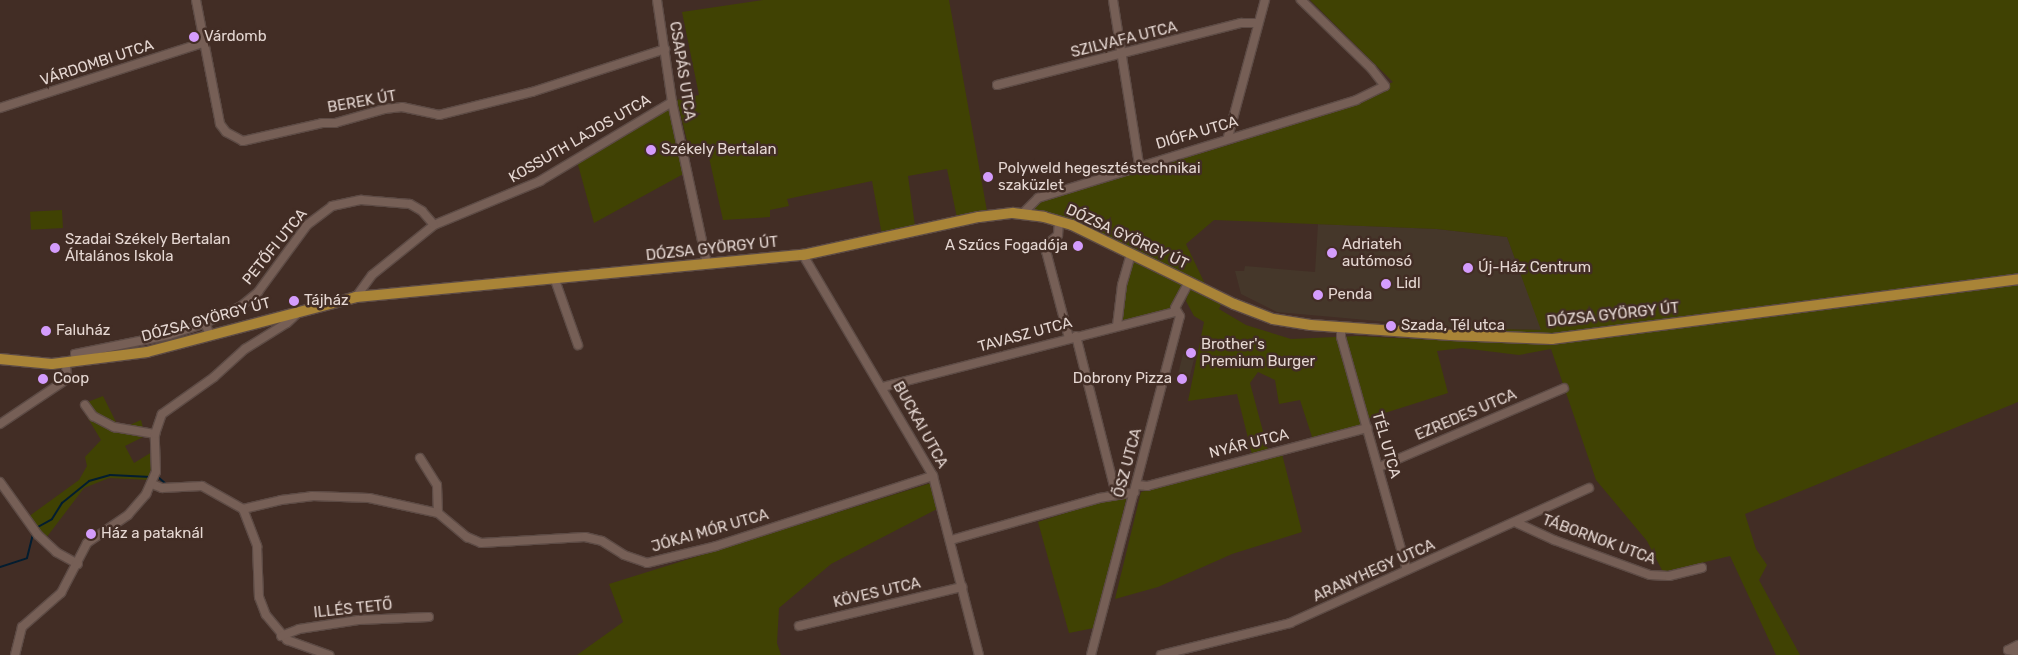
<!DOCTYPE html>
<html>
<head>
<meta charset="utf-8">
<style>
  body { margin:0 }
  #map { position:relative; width:2018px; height:655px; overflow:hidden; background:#422d25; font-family:Rubik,sans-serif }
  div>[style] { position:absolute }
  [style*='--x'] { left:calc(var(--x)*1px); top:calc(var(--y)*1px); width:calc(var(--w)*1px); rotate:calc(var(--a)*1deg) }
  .commercial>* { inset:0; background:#45372a; transform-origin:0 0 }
  .green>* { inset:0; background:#404203; transform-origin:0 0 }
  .stream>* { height:2px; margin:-1px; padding:0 1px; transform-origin:1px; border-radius:1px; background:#031d30 }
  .roads { filter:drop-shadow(1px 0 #5d4b45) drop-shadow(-1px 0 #5d4b45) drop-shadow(0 1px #5d4b45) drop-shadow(0 -1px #5d4b45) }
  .minor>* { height:8px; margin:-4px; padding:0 4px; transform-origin:4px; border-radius:4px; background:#765f56 }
  .major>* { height:10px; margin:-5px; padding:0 5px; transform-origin:5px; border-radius:5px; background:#a98437 }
  .dots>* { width:14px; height:14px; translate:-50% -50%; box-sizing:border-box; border:2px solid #422d25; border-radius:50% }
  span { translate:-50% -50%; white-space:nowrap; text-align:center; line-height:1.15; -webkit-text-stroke:5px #422d25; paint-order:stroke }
  .poi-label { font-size:15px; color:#e5d7d2 }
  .left { translate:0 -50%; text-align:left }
  .right { translate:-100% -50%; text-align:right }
  .street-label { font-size:15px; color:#e5d7d2 }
</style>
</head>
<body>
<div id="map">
  <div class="commercial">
    <div style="clip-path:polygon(1318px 224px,1437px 229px,1507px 237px,1542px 330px,1457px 328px,1277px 312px,1241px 294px,1235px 271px,1244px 271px,1245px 266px,1315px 272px)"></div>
    <div style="left:1183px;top:354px;width:12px;height:26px;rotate:14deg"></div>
  </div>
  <div class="green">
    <div style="clip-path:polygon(763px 0,949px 0,987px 211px,957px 218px,947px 169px,908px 176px,915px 226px,882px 235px,872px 181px,787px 199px,789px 206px,770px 210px,770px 217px,723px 220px,708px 153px,691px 157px,677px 100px,699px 95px,682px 12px)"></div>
    <div style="clip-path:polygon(1310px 0,2018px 0,2018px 402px,1745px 514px,1756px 549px,1767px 565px,1759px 580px,1800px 655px,1776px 655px,1730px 556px,1663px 572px,1647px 541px,1596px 480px,1551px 349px,1519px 355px,1462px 348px,1437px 351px,1448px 393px,1369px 418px,1359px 429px,1313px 440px,1300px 400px,1279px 404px,1275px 380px,1258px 372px,1250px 383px,1268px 450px,1252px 454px,1237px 394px,1188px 401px,1204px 322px,1194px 316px,1186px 301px,1189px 289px,1222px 302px,1219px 309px,1246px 325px,1291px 339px,1357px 336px,1433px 340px,1457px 338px,1457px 328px,1541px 330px,1507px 237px,1437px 229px,1214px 220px,1186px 244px,1205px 284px,1099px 232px,1057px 215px,1032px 209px,1041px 201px,1232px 144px,1356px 100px,1393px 82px)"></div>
    <div style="clip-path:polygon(670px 105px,687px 172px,594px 223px,577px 161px)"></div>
    <div style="left:62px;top:210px;width:18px;height:32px;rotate:87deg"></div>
    <div style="clip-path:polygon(1131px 258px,1181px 283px,1183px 288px,1171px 309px,1125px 322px,1119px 319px)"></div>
    <div style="clip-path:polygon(103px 396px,118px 426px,123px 428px,141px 420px,145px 436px,125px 446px,134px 463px,152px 452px,150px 480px,109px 478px,84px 488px,46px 538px,28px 517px,79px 480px,87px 466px,85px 457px,101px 440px,80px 405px)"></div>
    <div style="clip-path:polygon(1282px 454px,1302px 532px,1232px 554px,1158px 587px,1115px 599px,1141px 492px)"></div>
    <div style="clip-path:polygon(931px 483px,939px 508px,831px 564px,779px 608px,777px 643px,781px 655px,577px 655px,623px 622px,609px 584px)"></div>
    <div style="clip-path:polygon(1127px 496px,1094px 628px,1069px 633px,1038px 522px,1108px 499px)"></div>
  </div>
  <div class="stream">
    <div style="--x:158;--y:477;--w:11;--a:41"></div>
    <div style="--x:36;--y:528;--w:18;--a:-29"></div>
    <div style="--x:52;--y:519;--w:19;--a:-58"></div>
    <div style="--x:62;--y:503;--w:35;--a:-39"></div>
    <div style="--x:89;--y:481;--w:22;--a:-16"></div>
    <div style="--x:110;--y:475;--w:41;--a:2.8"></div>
    <div style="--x:0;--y:567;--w:28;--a:-18"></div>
    <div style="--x:27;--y:558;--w:25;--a:-76"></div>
  </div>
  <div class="roads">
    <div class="minor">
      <div style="--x:196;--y:0;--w:126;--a:79"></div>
      <div style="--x:220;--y:124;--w:10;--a:53"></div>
      <div style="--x:226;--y:132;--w:19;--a:28"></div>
      <div style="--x:243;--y:141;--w:81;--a:-12.8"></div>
      <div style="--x:322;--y:123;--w:13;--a:0"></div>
      <div style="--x:335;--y:123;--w:51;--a:-15.9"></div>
      <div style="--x:384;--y:109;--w:18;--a:-6"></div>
      <div style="--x:402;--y:107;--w:38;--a:12"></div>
      <div style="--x:439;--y:115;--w:96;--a:-13.9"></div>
      <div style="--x:532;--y:92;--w:140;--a:-17.9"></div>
      <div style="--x:657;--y:0;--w:103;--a:81.6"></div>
      <div style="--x:672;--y:102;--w:166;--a:77.8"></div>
      <div style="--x:1113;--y:0;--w:167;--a:81"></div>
      <div style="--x:997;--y:85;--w:252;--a:-14.3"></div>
      <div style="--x:1241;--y:23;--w:17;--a:0"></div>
      <div style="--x:0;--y:108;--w:213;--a:-17.8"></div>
      <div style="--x:1228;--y:137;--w:142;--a:-74.9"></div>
      <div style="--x:1022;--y:214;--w:23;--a:-45"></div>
      <div style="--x:1038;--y:198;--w:333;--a:-17.1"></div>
      <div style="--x:1356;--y:100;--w:32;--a:-26"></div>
      <div style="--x:1385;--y:86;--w:23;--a:-128"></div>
      <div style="--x:1371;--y:68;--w:98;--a:-135.8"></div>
      <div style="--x:1059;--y:221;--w:14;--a:94"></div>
      <div style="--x:1058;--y:235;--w:11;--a:139"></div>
      <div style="--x:1050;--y:242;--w:10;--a:114"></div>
      <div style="--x:1046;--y:251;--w:90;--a:75.2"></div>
      <div style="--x:803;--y:255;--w:256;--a:59.5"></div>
      <div style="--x:933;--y:476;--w:185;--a:75.6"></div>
      <div style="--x:555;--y:280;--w:69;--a:70.5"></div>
      <div style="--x:356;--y:297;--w:27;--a:-54"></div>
      <div style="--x:372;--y:275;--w:80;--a:-38.9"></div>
      <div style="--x:434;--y:225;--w:115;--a:-22.5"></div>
      <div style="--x:540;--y:181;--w:154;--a:-30.9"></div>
      <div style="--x:1117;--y:326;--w:41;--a:-83"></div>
      <div style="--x:1122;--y:285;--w:33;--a:-74"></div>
      <div style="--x:1341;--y:328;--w:9;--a:90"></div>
      <div style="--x:1341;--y:337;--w:242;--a:74.2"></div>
      <div style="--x:210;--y:335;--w:13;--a:-113"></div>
      <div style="--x:205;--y:323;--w:40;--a:-25"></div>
      <div style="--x:241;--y:306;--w:22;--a:-39"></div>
      <div style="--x:258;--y:292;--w:83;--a:-53.8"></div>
      <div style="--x:307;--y:225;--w:31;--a:-37"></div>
      <div style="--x:332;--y:206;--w:30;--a:-12"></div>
      <div style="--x:361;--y:200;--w:49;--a:4.7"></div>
      <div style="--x:410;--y:204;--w:14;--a:30"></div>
      <div style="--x:422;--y:211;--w:18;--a:49"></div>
      <div style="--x:1076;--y:336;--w:163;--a:75.8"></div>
      <div style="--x:76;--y:362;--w:8;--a:-97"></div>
      <div style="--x:75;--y:354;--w:96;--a:-11.4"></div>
      <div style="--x:169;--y:335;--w:38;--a:-18"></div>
      <div style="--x:883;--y:387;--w:301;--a:-14.4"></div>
      <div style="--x:85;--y:405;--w:14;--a:54"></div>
      <div style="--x:93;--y:416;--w:24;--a:28"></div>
      <div style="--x:114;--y:427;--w:42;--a:9.7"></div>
      <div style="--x:0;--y:424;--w:81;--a:-33.9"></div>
      <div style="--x:67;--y:379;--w:16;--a:-94"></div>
      <div style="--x:420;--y:458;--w:32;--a:58"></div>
      <div style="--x:437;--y:485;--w:28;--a:88"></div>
      <div style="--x:1379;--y:467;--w:201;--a:-23.1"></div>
      <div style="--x:0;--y:482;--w:65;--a:54.4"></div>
      <div style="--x:38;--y:535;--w:25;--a:43"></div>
      <div style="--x:56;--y:552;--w:25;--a:29"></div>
      <div style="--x:152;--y:484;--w:11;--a:22"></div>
      <div style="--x:162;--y:488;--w:40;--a:-2.9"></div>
      <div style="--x:202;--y:486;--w:47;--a:29.3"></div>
      <div style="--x:243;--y:509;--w:39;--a:-13"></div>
      <div style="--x:281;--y:500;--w:31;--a:-7"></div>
      <div style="--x:312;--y:496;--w:57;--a:2"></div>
      <div style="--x:369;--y:498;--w:71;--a:12.3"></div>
      <div style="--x:438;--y:513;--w:38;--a:40"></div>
      <div style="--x:467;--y:537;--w:15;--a:23"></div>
      <div style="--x:481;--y:543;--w:104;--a:-3.3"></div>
      <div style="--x:585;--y:537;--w:17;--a:13"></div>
      <div style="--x:602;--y:541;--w:26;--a:32"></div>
      <div style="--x:624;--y:555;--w:24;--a:19"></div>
      <div style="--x:647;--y:563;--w:71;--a:-13.8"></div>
      <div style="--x:716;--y:546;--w:228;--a:-17.9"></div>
      <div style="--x:1137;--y:485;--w:10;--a:6"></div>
      <div style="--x:1147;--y:486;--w:228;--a:-14.8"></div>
      <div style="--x:243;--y:509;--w:40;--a:69"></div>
      <div style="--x:257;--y:546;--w:51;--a:87.8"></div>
      <div style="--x:259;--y:597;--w:19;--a:69"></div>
      <div style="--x:266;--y:615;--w:33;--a:50"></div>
      <div style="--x:287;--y:640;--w:45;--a:19.7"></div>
      <div style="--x:1517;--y:523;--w:41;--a:24.7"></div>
      <div style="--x:1554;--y:540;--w:102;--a:20"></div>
      <div style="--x:1650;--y:575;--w:19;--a:3"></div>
      <div style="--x:1669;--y:576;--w:34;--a:-14"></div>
      <div style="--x:951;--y:540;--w:154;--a:-15.8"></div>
      <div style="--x:1099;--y:498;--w:36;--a:-9"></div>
      <div style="--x:799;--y:626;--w:168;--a:-13.5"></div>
      <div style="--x:281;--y:636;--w:19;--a:-21"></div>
      <div style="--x:299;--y:629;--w:60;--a:-8.7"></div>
      <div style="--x:358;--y:620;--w:71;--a:-2.4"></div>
      <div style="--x:2008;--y:650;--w:11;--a:-27"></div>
      <div style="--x:2008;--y:650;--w:10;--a:11"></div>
      <div style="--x:15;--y:655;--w:29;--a:-76"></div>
      <div style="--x:22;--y:627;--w:52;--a:-41.1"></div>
      <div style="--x:61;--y:593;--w:56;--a:-62.5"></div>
      <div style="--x:87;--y:543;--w:50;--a:-34.3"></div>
      <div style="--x:128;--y:515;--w:28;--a:-49"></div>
      <div style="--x:146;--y:494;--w:24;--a:-66"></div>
      <div style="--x:156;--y:472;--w:38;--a:-92"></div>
      <div style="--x:155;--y:434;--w:21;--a:-71"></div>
      <div style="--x:162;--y:414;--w:64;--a:-35.4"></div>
      <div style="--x:214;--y:377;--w:42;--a:-42.1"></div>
      <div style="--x:245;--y:349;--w:49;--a:-31.8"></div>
      <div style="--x:287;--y:323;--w:16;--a:-43"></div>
      <div style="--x:1091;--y:655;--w:350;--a:-75.3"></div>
      <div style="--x:1180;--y:316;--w:9;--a:-122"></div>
      <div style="--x:1175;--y:308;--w:30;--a:-62"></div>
      <div style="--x:1161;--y:655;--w:133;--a:-13.9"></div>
      <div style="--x:1290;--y:623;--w:328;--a:-24.3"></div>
    </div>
    <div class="major">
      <div style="--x:0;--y:359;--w:52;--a:5.5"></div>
      <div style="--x:52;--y:364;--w:96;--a:-7.2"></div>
      <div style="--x:147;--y:352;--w:216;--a:-14.7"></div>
      <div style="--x:356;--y:297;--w:449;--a:-5.4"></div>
      <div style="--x:803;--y:255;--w:180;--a:-12.2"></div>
      <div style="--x:979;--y:217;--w:34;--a:-7"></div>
      <div style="--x:1013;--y:213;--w:31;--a:7"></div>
      <div style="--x:1044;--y:217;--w:29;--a:16"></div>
      <div style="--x:1072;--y:225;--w:180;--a:26"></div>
      <div style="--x:1234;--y:304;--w:42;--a:21"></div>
      <div style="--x:1273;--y:319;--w:38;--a:9"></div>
      <div style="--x:1311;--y:325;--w:140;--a:4.1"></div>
      <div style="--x:1451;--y:335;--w:101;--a:2.3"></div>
      <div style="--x:1552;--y:339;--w:470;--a:-7.3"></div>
    </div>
  </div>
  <div class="dots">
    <div style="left:194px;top:37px;background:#d49cfc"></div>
    <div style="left:651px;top:150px;background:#d49cfc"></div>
    <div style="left:988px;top:177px;background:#d49cfc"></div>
    <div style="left:1078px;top:246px;background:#d49cfc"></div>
    <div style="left:55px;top:248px;background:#d49cfc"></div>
    <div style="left:1332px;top:253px;background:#d49cfc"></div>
    <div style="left:1468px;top:268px;background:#d49cfc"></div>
    <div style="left:1386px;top:284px;background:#d49cfc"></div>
    <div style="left:1318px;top:295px;background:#d49cfc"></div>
    <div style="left:294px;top:301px;background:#d49cfc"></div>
    <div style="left:1391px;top:326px;background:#d49cfc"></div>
    <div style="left:46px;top:331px;background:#d49cfc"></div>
    <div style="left:1191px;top:353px;background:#d49cfc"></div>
    <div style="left:43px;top:379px;background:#d49cfc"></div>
    <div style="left:1182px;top:379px;background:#d49cfc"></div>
    <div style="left:91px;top:534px;background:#d49cfc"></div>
  </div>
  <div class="poi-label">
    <span class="left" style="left:204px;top:37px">Várdomb</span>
    <span class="left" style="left:661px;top:150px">Székely Bertalan</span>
    <span class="left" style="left:998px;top:177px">Polyweld hegesztéstechnikai<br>szaküzlet</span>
    <span class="left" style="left:65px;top:248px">Szadai Székely Bertalan<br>Általános Iskola</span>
    <span class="left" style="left:1342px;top:253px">Adriateh<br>autómosó</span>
    <span class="right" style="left:1068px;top:246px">A Szűcs Fogadója</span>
    <span class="left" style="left:1478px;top:268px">Új-Ház Centrum</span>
    <span class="left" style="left:1396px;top:284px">Lidl</span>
    <span class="left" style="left:1328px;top:295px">Penda</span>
    <span class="left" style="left:304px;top:301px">Tájház</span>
    <span class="left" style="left:1401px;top:326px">Szada, Tél utca</span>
    <span class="left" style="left:56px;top:331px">Faluház</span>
    <span class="left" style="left:1201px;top:353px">Brother's<br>Premium Burger</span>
    <span class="left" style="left:53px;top:379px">Coop</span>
    <span class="right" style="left:1172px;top:379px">Dobrony Pizza</span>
    <span class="left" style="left:101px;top:534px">Ház a pataknál</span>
  </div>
  <div class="street-label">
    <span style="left:1124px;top:40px;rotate:-14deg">SZILVAFA UTCA</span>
    <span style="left:97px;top:63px;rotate:-18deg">VÁRDOMBI UTCA</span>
    <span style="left:682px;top:71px;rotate:81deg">CSAPÁS UTCA</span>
    <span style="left:362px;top:102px;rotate:-10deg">BEREK ÚT</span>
    <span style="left:1197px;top:133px;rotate:-16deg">DIÓFA UTCA</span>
    <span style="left:580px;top:139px;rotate:-30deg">KOSSUTH LAJOS UTCA</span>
    <span style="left:1127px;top:237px;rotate:25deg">DÓZSA GYÖRGY ÚT</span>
    <span style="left:275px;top:247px;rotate:-51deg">PETŐFI UTCA</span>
    <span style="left:712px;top:249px;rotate:-6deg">DÓZSA GYÖRGY ÚT</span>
    <span style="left:1613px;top:315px;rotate:-6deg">DÓZSA GYÖRGY ÚT</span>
    <span style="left:206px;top:320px;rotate:-15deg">DÓZSA GYÖRGY ÚT</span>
    <span style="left:1025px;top:335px;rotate:-15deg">TAVASZ UTCA</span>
    <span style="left:1466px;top:415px;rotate:-23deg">EZREDES UTCA</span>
    <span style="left:920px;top:425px;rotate:61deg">BUCKAI UTCA</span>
    <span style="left:1249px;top:444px;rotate:-14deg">NYÁR UTCA</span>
    <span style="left:1386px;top:445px;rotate:74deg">TÉL UTCA</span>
    <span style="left:1128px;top:463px;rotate:-75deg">ŐSZ UTCA</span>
    <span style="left:710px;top:531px;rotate:-16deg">JÓKAI MÓR UTCA</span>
    <span style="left:1599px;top:540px;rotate:20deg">TÁBORNOK UTCA</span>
    <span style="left:1374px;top:571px;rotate:-24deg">ARANYHEGY UTCA</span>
    <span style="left:877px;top:593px;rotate:-13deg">KÖVES UTCA</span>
    <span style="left:353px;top:609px;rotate:-6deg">ILLÉS TETŐ</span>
  </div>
</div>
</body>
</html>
